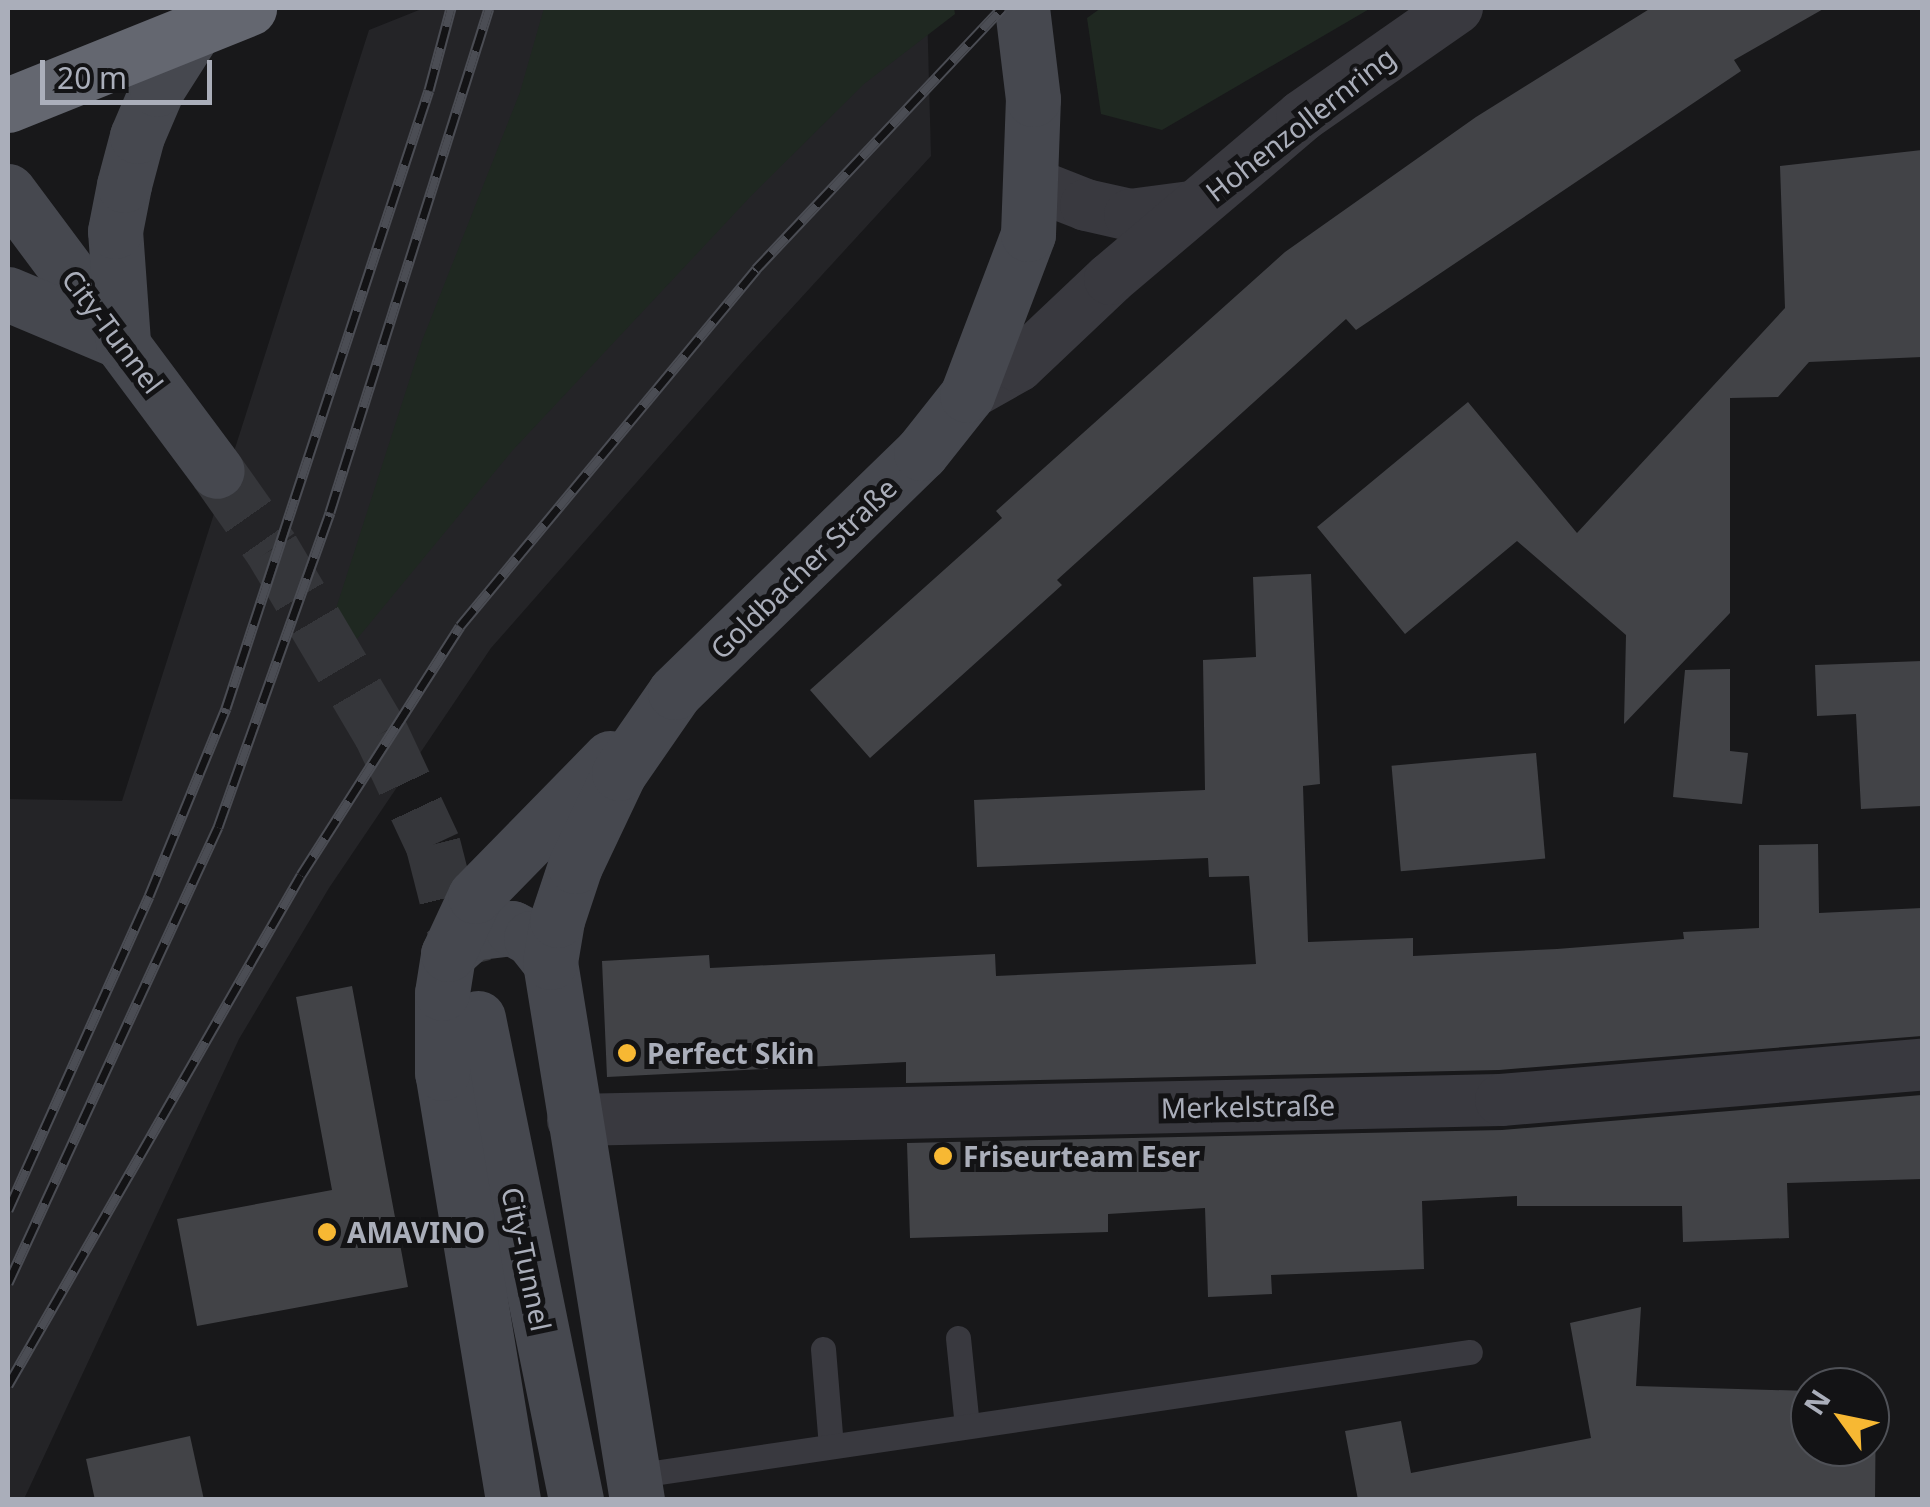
<!DOCTYPE html>
<html>
<head>
<meta charset="utf-8">
<style>
  body { margin:0 }
  #map { position:relative; width:1930px; height:1507px; overflow:hidden; background:#18181a; font-family:"Noto Sans",sans-serif }
  div>[style] { position:absolute }
  [style*='--x'] { left:calc(var(--x)*1px); top:calc(var(--y)*1px); width:calc(var(--w)*1px); rotate:calc(var(--a)*1deg) }
  .built>* { inset:0; background:#242427 }
  .green>* { inset:0; background:#1f2821 }
  .building>* { inset:0; background:#424347; transform-origin:0 0 }
  .secondary-tunnel>* { height:55px; margin-top:-27.5px; transform-origin:0; background:repeating-linear-gradient(90deg,#35363a 0 55px,transparent 0 83px) }
  .lane>* { height:25px; margin:-12.5px; padding:0 12.5px; transform-origin:12.5px; border-radius:12.5px; background:#39393f }
  .street>* { height:52px; margin:-26px; padding:0 26px; transform-origin:26px; border-radius:26px; background:#39393f }
  .secondary>* { height:55px; margin:-27.5px; padding:0 27.5px; transform-origin:27.5px; border-radius:27.5px; background:#46484f }
  .highway>* { height:55px; margin:-27.5px; padding:0 27.5px; transform-origin:27.5px; border-radius:27.5px; background:#646770 }
  .rail>* { height:11px; margin-top:-5.5px; transform-origin:0; background:repeating-linear-gradient(90deg,#131315 0 22px,#4b4d54 0 44px); box-sizing:border-box; border-block:2px solid #4b4d54 }
  .dots>* { width:28px; height:28px; translate:-50% -50%; box-sizing:border-box; border:5px solid #131315; border-radius:50% }
  span { translate:-50% -50%; white-space:nowrap; text-align:center; line-height:1.15; -webkit-text-stroke:10px #131315; paint-order:stroke }
  .street-label { font-size:28px; color:#aaaeba }
  .poi-label { font-size:28px; color:#aaaeba; font-weight:700 }
  .left { translate:0 -50%; text-align:left }
  .frame { position:absolute; inset:0; border:10px solid #aaaeba; pointer-events:none }
  .north { position:absolute; left:1790px; top:1367px; width:100px; height:100px; box-sizing:border-box; background:#131315; border:2px solid #4f5157; border-radius:50%; rotate:303deg; font-size:28px; font-weight:700; line-height:40px; text-align:center; color:#aaaeba }
  .north::after { content:''; display:block; margin:auto; width:35px; height:45px; background:#f7b833; clip-path:polygon(50% 0,100% 100%,50% 72%,0 100%) }
  .scale { position:absolute; left:40px; top:60px; width:172px; height:45px; box-sizing:border-box; border:5px solid #aaaeba; border-top:0; padding-left:12px; font-size:30px; line-height:35px; white-space:nowrap; color:#aaaeba; -webkit-text-stroke:8px #131315; paint-order:stroke }
</style>
</head>
<body>
<div id="map">
  <div class="built">
    <div style="clip-path:polygon(424px 8px,563px 8px,524px 192px,318px 673px,522px 416px,927px 8px,931px 156px,745px 359px,491px 648px,329px 888px,239px 1039px,24px 1499px,8px 1500px,8px 799px,122px 801px,369px 30px)"></div>
  </div>
  <div class="green">
    <div style="clip-path:polygon(544px 8px,954px 8px,955px 14px,864px 84px,750px 197px,512px 451px,352px 645px,333px 618px,422px 341px,520px 92px)"></div>
    <div style="clip-path:polygon(1101px 8px,1371px 8px,1162px 130px,1101px 114px,1087px 18px)"></div>
  </div>
  <div class="building">
    <div style="clip-path:polygon(1651px 8px,1825px 8px,1734px 60px,1741px 71px,1356px 330px,1346px 319px,1057px 580px,1062px 585px,870px 758px,810px 690px,1002px 518px,996px 511px,1285px 252px,1476px 117px)"></div>
    <div style="clip-path:polygon(1922px 150px,1922px 357px,1809px 362px,1778px 397px,1730px 398px,1730px 613px,1624px 724px,1626px 635px,1517px 541px,1405px 634px,1317px 527px,1468px 402px,1577px 533px,1785px 308px,1780px 166px)"></div>
    <div style="clip-path:polygon(1311px 574px,1320px 784px,1303px 786px,1308px 942px,1413px 938px,1413px 956px,1557px 949px,1684px 939px,1683px 932px,1759px 928px,1759px 845px,1818px 844px,1819px 913px,1922px 908px,1922px 1036px,1499px 1070px,906px 1083px,906px 1062px,607px 1077px,602px 961px,709px 955px,710px 968px,995px 954px,996px 976px,1256px 964px,1249px 876px,1209px 877px,1208px 858px,977px 867px,974px 800px,1205px 790px,1203px 660px,1256px 657px,1253px 577px)"></div>
    <div style="clip-path:polygon(1922px 661px,1922px 806px,1861px 809px,1856px 714px,1817px 716px,1815px 665px)"></div>
    <div style="clip-path:polygon(1730px 669px,1730px 751px,1748px 753px,1742px 804px,1673px 797px,1685px 670px)"></div>
    <div style="left:1536px;top:753px;width:106px;height:145px;rotate:85deg"></div>
    <div style="clip-path:polygon(352px 986px,408px 1287px,197px 1326px,177px 1219px,332px 1190px,296px 997px)"></div>
    <div style="clip-path:polygon(1922px 1095px,1922px 1179px,1787px 1183px,1789px 1238px,1683px 1242px,1682px 1206px,1517px 1206px,1517px 1196px,1422px 1201px,1424px 1269px,1271px 1275px,1272px 1294px,1208px 1297px,1205px 1208px,1108px 1214px,1108px 1232px,910px 1238px,907px 1143px,1502px 1130px)"></div>
    <div style="clip-path:polygon(1641px 1307px,1636px 1386px,1810px 1391px,1810px 1447px,1870px 1447px,1870px 1393px,1876px 1393px,1875px 1500px,1358px 1500px,1345px 1431px,1401px 1421px,1411px 1473px,1591px 1438px,1570px 1323px)"></div>
    <div style="clip-path:polygon(190px 1436px,204px 1500px,95px 1500px,86px 1459px)"></div>
  </div>
  <div class="secondary-tunnel">
    <div style="--x:217;--y:471;--w:95;--a:54.8"></div>
    <div style="--x:272;--y:549;--w:214;--a:59.4"></div>
    <div style="--x:381;--y:733;--w:123;--a:64.9"></div>
    <div style="--x:433;--y:844;--w:126;--a:75.7"></div>
  </div>
  <div class="lane">
    <div style="--x:958;--y:1338;--w:88;--a:84.2"></div>
    <div style="--x:823;--y:1349;--w:97;--a:85.3"></div>
    <div style="--x:633;--y:1476;--w:846;--a:-8.43"></div>
  </div>
  <div class="street">
    <div style="--x:1030;--y:183;--w:60;--a:21.4"></div>
    <div style="--x:1086;--y:205;--w:45;--a:12.8"></div>
    <div style="--x:1130;--y:215;--w:63;--a:-7.4"></div>
    <div style="--x:967;--y:395;--w:59;--a:-29.6"></div>
    <div style="--x:1018;--y:366;--w:127;--a:-43.4"></div>
    <div style="--x:1110;--y:279;--w:252;--a:-40.3"></div>
    <div style="--x:1302;--y:116;--w:189;--a:-34.9"></div>
    <div style="--x:573;--y:1120;--w:928;--a:-1.23"></div>
    <div style="--x:1501;--y:1100;--w:422;--a:-4.8"></div>
  </div>
  <div class="secondary">
    <div style="--x:8;--y:191;--w:349;--a:53.3"></div>
    <div style="--x:8;--y:294;--w:121;--a:22.8"></div>
    <div style="--x:123;--y:342;--w:111;--a:-94.1"></div>
    <div style="--x:115;--y:231;--w:47;--a:-78.9"></div>
    <div style="--x:124;--y:185;--w:51;--a:-75.1"></div>
    <div style="--x:137;--y:136;--w:51;--a:-66.9"></div>
    <div style="--x:157;--y:89;--w:69;--a:-57.5"></div>
    <div style="--x:448;--y:954;--w:31;--a:-42"></div>
    <div style="--x:471;--y:933;--w:41;--a:-7"></div>
    <div style="--x:512;--y:928;--w:21;--a:28"></div>
    <div style="--x:531;--y:938;--w:31;--a:52"></div>
    <div style="--x:478;--y:1018;--w:492;--a:78.5"></div>
    <div style="--x:513;--y:1500;--w:433;--a:-99.4"></div>
    <div style="--x:442;--y:1073;--w:80;--a:-90"></div>
    <div style="--x:442;--y:993;--w:39;--a:-81"></div>
    <div style="--x:448;--y:954;--w:64;--a:-65"></div>
    <div style="--x:475;--y:896;--w:193;--a:-45.6"></div>
    <div style="--x:637;--y:1500;--w:545;--a:-99.19"></div>
    <div style="--x:550;--y:962;--w:43;--a:-80.5"></div>
    <div style="--x:557;--y:920;--w:57;--a:-71.6"></div>
    <div style="--x:575;--y:866;--w:103;--a:-64.7"></div>
    <div style="--x:619;--y:773;--w:98;--a:-55.3"></div>
    <div style="--x:675;--y:692;--w:343;--a:-44.2"></div>
    <div style="--x:921;--y:453;--w:74;--a:-51.6"></div>
    <div style="--x:967;--y:395;--w:172;--a:-69.2"></div>
    <div style="--x:1028;--y:234;--w:135;--a:-87.9"></div>
    <div style="--x:1033;--y:99;--w:92;--a:-96.9"></div>
  </div>
  <div class="highway">
    <div style="--x:8;--y:105;--w:260;--a:-21.9"></div>
  </div>
  <div class="rail">
    <div style="--x:8;--y:1210;--w:344;--a:-65.8"></div>
    <div style="--x:149;--y:896;--w:203;--a:-67.7"></div>
    <div style="--x:226;--y:708;--w:650;--a:-71.82"></div>
    <div style="--x:429;--y:90;--w:85;--a:-75"></div>
    <div style="--x:8;--y:1283;--w:502;--a:-65.27"></div>
    <div style="--x:218;--y:827;--w:334;--a:-70.4"></div>
    <div style="--x:330;--y:512;--w:528;--a:-72.49"></div>
    <div style="--x:8;--y:1385;--w:588;--a:-60.12"></div>
    <div style="--x:301;--y:875;--w:295;--a:-57.4"></div>
    <div style="--x:460;--y:626;--w:464;--a:-50.3"></div>
    <div style="--x:756;--y:269;--w:359;--a:-46.7"></div>
  </div>
  <div class="dots">
    <div style="left:627px;top:1053px;background:#f7b833"></div>
    <div style="left:943px;top:1156px;background:#f7b833"></div>
    <div style="left:327px;top:1232px;background:#f7b833"></div>
  </div>
  <div class="street-label">
    <span style="left:1300px;top:124px;rotate:-38deg">Hohenzollernring</span>
    <span style="left:113px;top:331px;rotate:53deg">City-Tunnel</span>
    <span style="left:803px;top:568px;rotate:-44deg">Goldbacher Straße</span>
    <span style="left:1248px;top:1106px;rotate:-1deg">Merkelstraße</span>
    <span style="left:527px;top:1259px;rotate:78deg">City-Tunnel</span>
  </div>
  <div class="poi-label">
    <span class="left" style="left:647px;top:1053px">Perfect Skin</span>
    <span class="left" style="left:963px;top:1156px">Friseurteam Eser</span>
    <span class="left" style="left:347px;top:1232px">AMAVINO</span>
  </div>
  <div class="frame"></div>
  <div class="north">N</div>
  <div class="scale">20 m</div>
</div>
</body>
</html>
